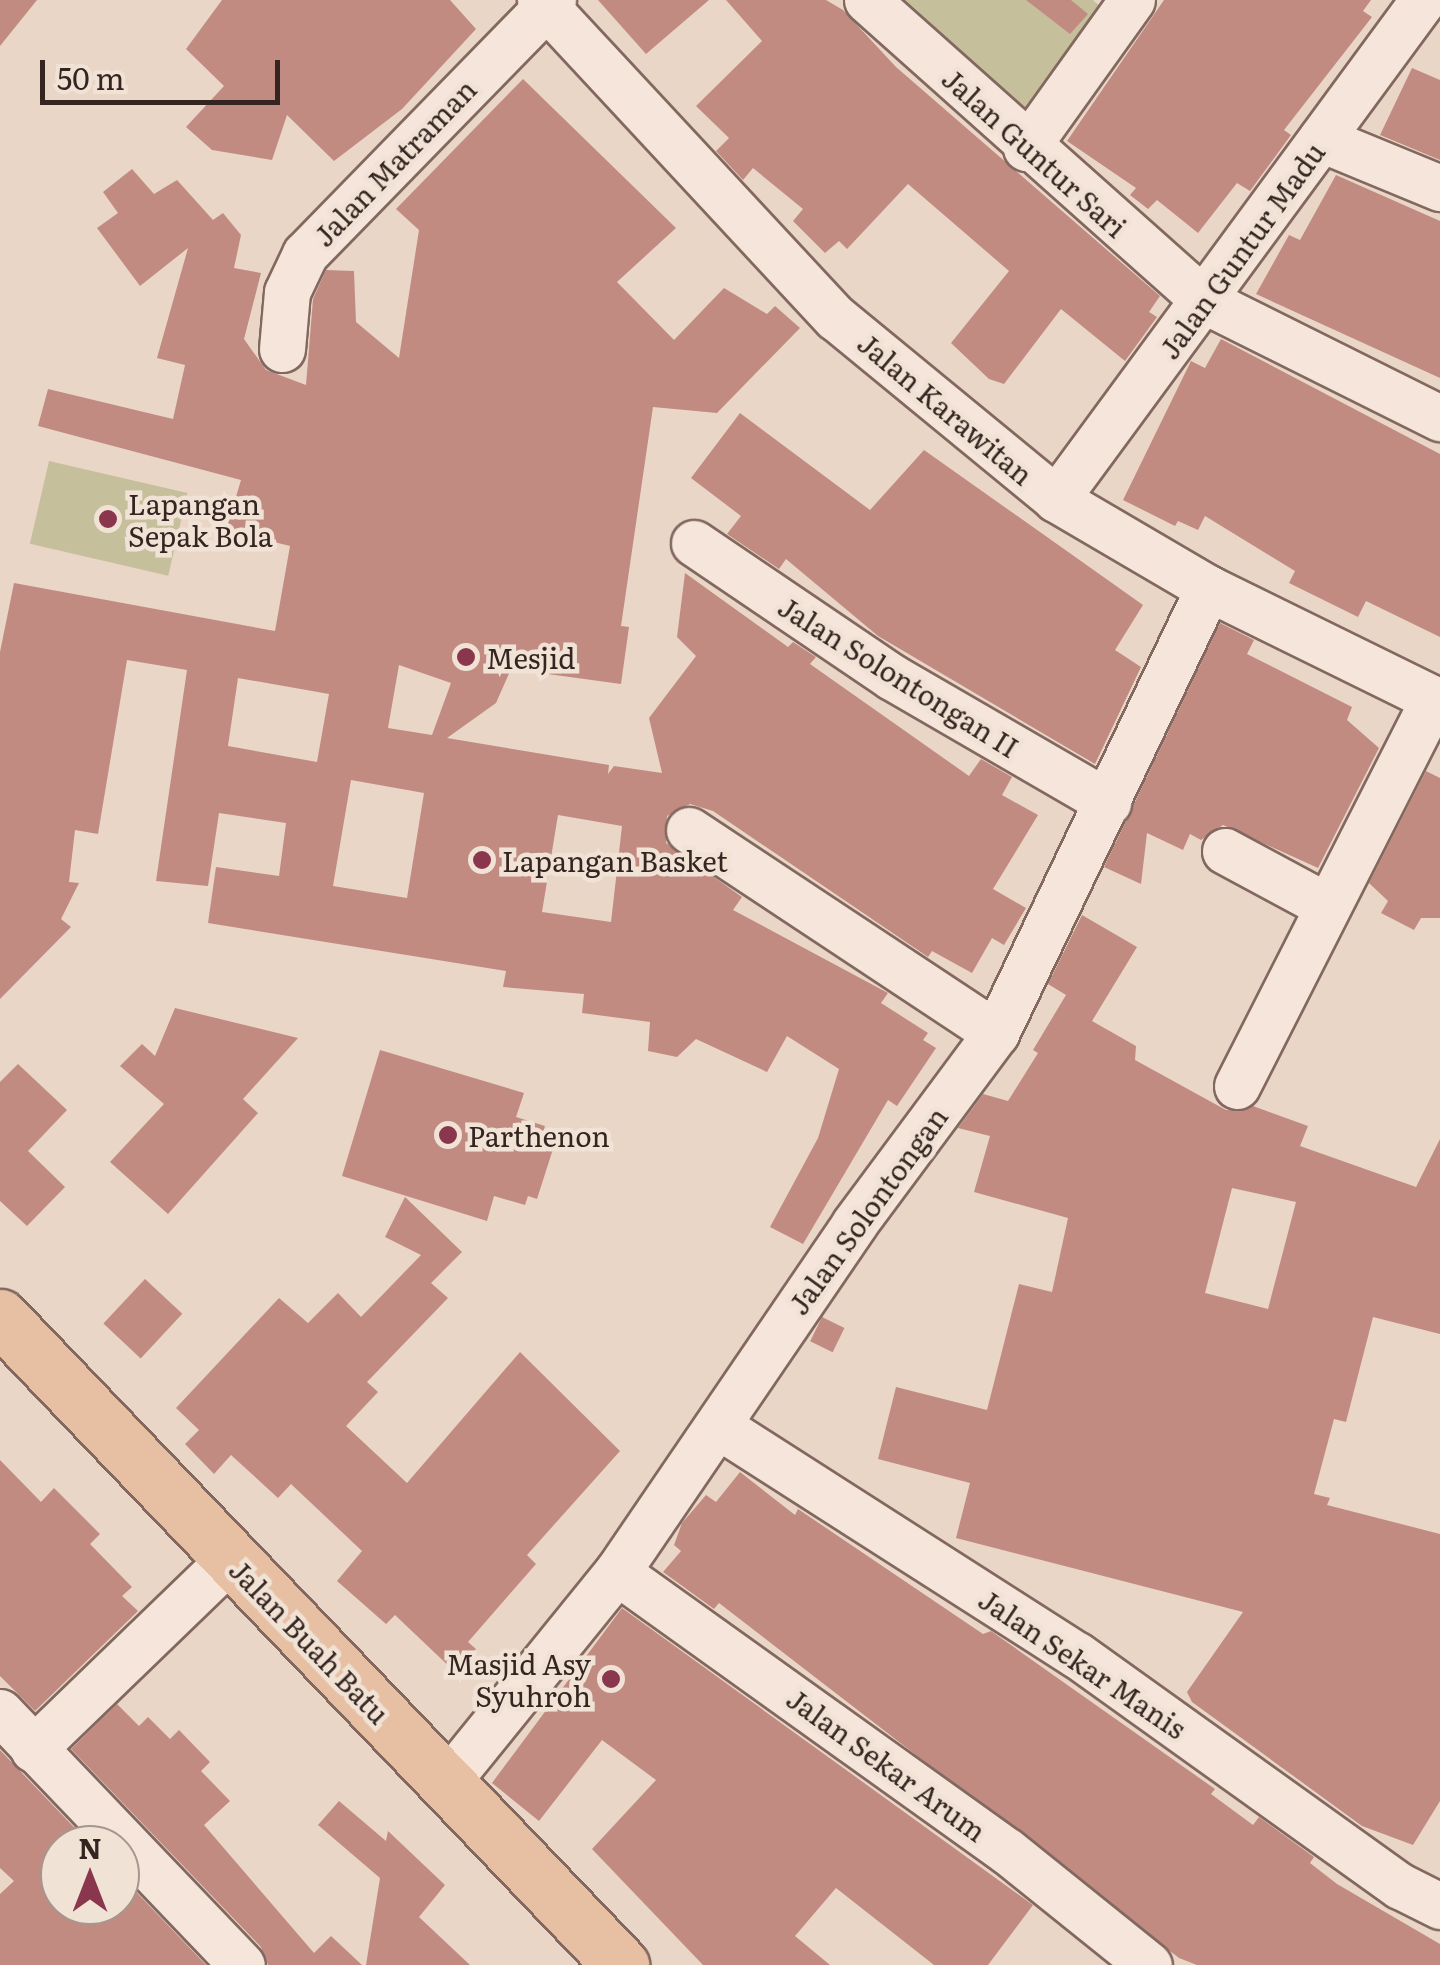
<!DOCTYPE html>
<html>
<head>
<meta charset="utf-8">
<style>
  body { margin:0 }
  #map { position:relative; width:1440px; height:1965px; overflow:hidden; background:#e9d6c7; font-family:Literata,serif }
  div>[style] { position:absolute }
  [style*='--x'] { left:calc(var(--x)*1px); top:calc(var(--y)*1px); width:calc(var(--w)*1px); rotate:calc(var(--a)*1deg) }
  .green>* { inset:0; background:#c6bf9c; transform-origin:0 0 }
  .building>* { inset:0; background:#c28b82; transform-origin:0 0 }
  .roads { filter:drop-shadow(2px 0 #82685f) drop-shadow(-2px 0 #82685f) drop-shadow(0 2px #82685f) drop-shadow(0 -2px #82685f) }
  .minor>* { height:45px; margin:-22.5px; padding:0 22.5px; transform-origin:22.5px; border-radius:22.5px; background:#f5e5da }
  .major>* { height:55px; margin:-27.5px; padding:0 27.5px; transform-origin:27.5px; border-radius:27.5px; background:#e7c0a4 }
  .dots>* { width:28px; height:28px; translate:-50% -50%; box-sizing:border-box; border:5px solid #f1e2d6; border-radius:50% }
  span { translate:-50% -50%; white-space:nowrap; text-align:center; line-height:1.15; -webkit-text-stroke:9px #f1e2d6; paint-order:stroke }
  .street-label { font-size:28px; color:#352521 }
  .poi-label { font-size:28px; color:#352521 }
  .left { translate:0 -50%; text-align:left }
  .right { translate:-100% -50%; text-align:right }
  .north { position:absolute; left:40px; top:1825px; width:100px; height:100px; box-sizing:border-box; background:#f1e2d6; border:2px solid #a6968e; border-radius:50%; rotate:0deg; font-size:28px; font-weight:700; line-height:40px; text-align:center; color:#352521 }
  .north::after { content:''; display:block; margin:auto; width:35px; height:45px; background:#8a364d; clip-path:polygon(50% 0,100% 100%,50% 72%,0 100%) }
  .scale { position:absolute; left:40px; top:60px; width:240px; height:45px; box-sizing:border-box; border:5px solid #352521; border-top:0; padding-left:12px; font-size:30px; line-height:35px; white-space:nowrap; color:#352521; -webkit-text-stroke:8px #f1e2d6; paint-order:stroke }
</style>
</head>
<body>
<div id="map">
  <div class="green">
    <div style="clip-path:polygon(885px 0,1093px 0,1110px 15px,1023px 130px)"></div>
    <div style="left:49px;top:461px;width:142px;height:85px;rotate:13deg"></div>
  </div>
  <div class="building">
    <div style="clip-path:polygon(0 0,37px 0,0 46px)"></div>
    <div style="clip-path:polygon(222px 0,450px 0,476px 29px,402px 109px,334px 161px,287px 115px,272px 160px,212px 150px,186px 127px,224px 86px,186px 49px)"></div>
    <div style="clip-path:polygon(598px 0,709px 0,646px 54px)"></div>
    <div style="clip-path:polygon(726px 0,826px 0,843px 10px,896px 67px,1160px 296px,1149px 312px,1157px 317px,1125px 361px,1061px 309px,1004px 384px,989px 379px,951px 343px,1009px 271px,908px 184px,847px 249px,839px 241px,825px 253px,793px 221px,803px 209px,753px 168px,743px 180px,716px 151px,729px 138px,696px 106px,762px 41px)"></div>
    <div style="clip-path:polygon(1026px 0,1071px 0,1088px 14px,1070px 34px)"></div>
    <div style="clip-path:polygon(1164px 0,1371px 0,1363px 11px,1372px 17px,1284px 130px,1291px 135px,1250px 191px,1237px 183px,1198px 233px,1157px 200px,1148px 209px,1130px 195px,1136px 188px,1067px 141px)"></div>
    <div style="clip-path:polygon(1412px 68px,1440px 80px,1440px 160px,1380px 135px)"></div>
    <div style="clip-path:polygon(evenodd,523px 79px,676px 228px,617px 282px,674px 340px,724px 288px,767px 314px,775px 306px,800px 328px,717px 413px,653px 407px,621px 626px,629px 627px,621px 684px,511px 669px,496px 703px,447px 738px,609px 765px,608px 774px,614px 766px,662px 773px,649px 718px,696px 656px,677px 637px,685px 573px,788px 647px,793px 642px,816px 657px,810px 664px,969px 776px,981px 759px,1012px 777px,1002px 795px,1038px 815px,993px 889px,1026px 908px,1004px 945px,992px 938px,972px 973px,932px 951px,928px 957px,713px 811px,690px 804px,667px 816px,666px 843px,742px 897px,733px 910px,888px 993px,881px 1003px,928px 1033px,923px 1040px,936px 1048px,897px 1106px,888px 1100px,803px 1244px,770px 1227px,818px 1138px,839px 1069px,787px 1036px,767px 1072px,696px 1039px,677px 1057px,648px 1051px,650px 1022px,582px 1013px,584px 994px,503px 987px,506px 971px,208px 923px,216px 867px,279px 876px,286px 823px,219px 813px,208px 886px,156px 881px,187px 670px,127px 660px,98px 834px,75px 830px,69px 882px,79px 883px,61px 919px,71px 927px,0 999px,0 652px,14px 583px,275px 631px,290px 546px,226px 530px,241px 480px,38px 426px,48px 389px,173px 419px,185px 365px,157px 358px,188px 248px,140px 286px,97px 228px,118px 213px,103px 192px,132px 169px,154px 194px,177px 180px,213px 220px,223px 213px,241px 235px,234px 268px,261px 273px,244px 339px,266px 370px,306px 385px,313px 299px,326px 270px,354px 271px,356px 322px,399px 358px,419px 230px,396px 209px,523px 79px,399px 665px,451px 683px,432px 735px,388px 728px,399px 665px,523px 79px,238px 678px,329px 694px,317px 762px,228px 746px,238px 678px,523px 79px,351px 780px,424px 793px,407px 898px,333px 886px,351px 780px,523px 79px,558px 815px,622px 826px,611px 922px,542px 912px,558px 815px)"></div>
    <div style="clip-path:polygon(1336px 175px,1440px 221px,1440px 378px,1256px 294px,1289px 235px,1300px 240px)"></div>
    <div style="clip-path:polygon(1221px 339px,1440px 454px,1440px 637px,1366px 601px,1358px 617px,1289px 583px,1295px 571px,1205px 516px,1198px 530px,1178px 521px,1175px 526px,1123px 500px,1191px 361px,1205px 368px)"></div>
    <div style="clip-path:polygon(740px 413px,870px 510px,924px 450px,1143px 605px,1115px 650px,1141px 667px,1095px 764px,878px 636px,786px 559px,779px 569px,727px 534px,741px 516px,691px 478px)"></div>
    <div style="clip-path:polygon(1220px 623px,1254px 640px,1247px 654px,1352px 707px,1347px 720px,1379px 748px,1318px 868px,1223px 825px,1201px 840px,1190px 834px,1183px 850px,1147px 833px,1141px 884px,1104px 867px)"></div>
    <div style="clip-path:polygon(1426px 771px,1440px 778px,1440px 918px,1421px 918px,1414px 930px,1381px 913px,1388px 901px,1369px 883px)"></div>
    <div style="clip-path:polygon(evenodd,1082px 915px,1137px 947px,1092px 1021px,1136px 1046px,1135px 1060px,1226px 1110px,1253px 1106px,1308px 1126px,1300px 1146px,1416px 1187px,1440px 1139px,1440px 1334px,1373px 1317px,1346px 1422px,1334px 1419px,1314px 1494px,1330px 1498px,1327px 1505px,1440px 1534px,1440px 1801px,1413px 1845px,1362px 1826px,1192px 1702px,1187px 1692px,1243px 1612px,956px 1538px,970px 1483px,878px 1459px,896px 1387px,987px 1410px,1019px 1284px,1052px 1292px,1068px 1218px,974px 1192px,990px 1136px,958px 1128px,983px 1094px,1008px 1101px,1038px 1053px,1033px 1050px,1066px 995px,1048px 984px,1082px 915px,1232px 1188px,1296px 1202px,1268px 1309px,1205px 1293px,1232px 1188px)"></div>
    <div style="clip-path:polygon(175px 1008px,298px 1038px,243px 1099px,258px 1113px,168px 1214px,110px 1162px,164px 1104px,120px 1066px,142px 1044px,155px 1056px)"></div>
    <div style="clip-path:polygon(380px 1050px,524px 1093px,516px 1117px,545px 1126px,539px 1144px,553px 1149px,537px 1199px,528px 1196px,525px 1205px,494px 1196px,487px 1221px,342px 1176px)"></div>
    <div style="clip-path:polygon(18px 1064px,67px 1110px,28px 1151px,65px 1187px,27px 1226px,0 1201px,0 1082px)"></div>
    <div style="clip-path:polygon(405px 1197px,462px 1252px,431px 1283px,448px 1298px,367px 1382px,378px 1392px,346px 1426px,407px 1483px,520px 1352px,620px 1451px,527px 1555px,536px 1564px,468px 1642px,476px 1649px,455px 1672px,395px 1615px,386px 1624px,337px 1581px,362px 1551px,291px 1484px,278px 1498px,231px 1455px,214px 1474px,185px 1444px,199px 1430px,176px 1408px,279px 1298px,308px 1323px,338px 1293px,361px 1317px,421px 1255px,385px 1237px)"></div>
    <div style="left:145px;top:1279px;width:51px;height:61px;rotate:43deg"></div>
    <div style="left:822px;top:1317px;width:25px;height:27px;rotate:26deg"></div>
    <div style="clip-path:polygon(0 1460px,41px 1502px,54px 1488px,100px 1534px,90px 1544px,132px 1587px,122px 1596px,138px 1611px,35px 1711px,0 1676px)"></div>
    <div style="clip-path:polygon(740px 1472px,795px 1515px,798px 1509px,983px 1634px,991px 1631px,1215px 1789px,1211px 1794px,1253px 1825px,1259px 1817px,1314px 1857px,1310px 1863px,1337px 1884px,1440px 1944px,1440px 1965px,1197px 1965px,1179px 1958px,719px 1603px,714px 1609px,663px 1572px,681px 1551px,674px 1545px,682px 1523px,706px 1495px,716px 1502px)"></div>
    <div style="clip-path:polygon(622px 1608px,1033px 1905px,988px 1965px,934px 1965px,836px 1888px,795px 1936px,830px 1965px,703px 1965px,592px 1849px,656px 1780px,602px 1740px,539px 1821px,492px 1783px)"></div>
    <div style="clip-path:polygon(117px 1704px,139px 1726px,148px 1717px,170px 1739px,179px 1730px,210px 1762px,201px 1771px,230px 1801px,204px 1825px,314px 1953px,331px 1936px,362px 1965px,268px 1965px,261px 1947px,71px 1749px)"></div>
    <div style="clip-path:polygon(0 1750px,91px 1845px,60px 1845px,60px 1905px,120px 1905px,120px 1875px,206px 1965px,0 1965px,0 1894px,14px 1881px,0 1868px)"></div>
    <div style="clip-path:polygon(339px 1801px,386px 1841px,388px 1831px,445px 1885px,419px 1917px,470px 1965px,366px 1965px,380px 1878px,318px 1825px)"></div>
  </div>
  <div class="roads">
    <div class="minor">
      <div style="--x:540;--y:0;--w:434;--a:47.1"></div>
      <div style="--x:836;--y:318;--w:285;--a:39.4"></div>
      <div style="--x:1056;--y:499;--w:176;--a:30.4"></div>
      <div style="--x:1208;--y:588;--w:258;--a:26.2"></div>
      <div style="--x:867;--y:0;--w:453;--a:41.7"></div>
      <div style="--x:1205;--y:301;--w:263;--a:26.5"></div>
      <div style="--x:1321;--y:139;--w:129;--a:22.4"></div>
      <div style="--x:1026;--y:148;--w:182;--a:-54.4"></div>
      <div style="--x:282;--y:349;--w:57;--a:-85"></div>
      <div style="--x:287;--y:292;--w:42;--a:-64.7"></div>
      <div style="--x:305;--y:254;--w:355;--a:-45.7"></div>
      <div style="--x:1056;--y:499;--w:619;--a:-53.67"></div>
      <div style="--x:694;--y:543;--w:239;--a:34.1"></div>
      <div style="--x:892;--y:677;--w:250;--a:30.1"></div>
      <div style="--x:689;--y:830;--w:368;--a:33.5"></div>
      <div style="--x:1225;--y:851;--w:116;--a:28.3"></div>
      <div style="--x:1237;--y:1086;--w:434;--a:-63.1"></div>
      <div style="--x:720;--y:1427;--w:424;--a:32.6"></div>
      <div style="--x:1077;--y:1655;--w:397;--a:35.6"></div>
      <div style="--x:1400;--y:1886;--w:45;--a:26.6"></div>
      <div style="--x:617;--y:1572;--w:480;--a:35.6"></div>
      <div style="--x:1007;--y:1851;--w:182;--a:38.8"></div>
      <div style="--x:0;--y:1712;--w:350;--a:46.3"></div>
      <div style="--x:33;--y:1749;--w:249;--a:-44"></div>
      <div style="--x:446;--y:1783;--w:272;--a:-51"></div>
      <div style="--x:617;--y:1572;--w:421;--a:-55.7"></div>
      <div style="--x:854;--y:1224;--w:238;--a:-53.4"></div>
      <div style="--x:996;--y:1033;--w:493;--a:-64.5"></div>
    </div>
    <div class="major">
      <div style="--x:0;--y:1317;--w:898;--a:46.22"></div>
    </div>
  </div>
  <div class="dots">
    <div style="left:108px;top:519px;background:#8a364d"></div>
    <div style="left:466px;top:657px;background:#8a364d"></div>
    <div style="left:482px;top:860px;background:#8a364d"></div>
    <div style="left:448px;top:1135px;background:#8a364d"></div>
    <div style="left:611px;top:1679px;background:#8a364d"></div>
  </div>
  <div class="street-label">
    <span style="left:1035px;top:152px;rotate:42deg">Jalan Guntur Sari</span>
    <span style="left:394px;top:162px;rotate:-46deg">Jalan Matraman</span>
    <span style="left:1241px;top:250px;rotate:-54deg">Jalan Guntur Madu</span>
    <span style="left:946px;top:408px;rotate:40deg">Jalan Karawitan</span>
    <span style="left:899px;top:676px;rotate:32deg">Jalan Solontongan II</span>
    <span style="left:867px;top:1210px;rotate:-54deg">Jalan Solontongan</span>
    <span style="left:310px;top:1641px;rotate:46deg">Jalan Buah Batu</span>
    <span style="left:1083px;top:1663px;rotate:34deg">Jalan Sekar Manis</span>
    <span style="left:887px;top:1764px;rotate:36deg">Jalan Sekar Arum</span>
  </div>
  <div class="poi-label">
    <span class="left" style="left:128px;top:519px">Lapangan<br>Sepak Bola</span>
    <span class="left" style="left:486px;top:657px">Mesjid</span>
    <span class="left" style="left:502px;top:860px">Lapangan Basket</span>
    <span class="left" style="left:468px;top:1135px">Parthenon</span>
    <span class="right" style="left:591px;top:1679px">Masjid Asy<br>Syuhroh</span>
  </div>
  <div class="north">N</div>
  <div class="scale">50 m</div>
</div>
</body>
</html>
